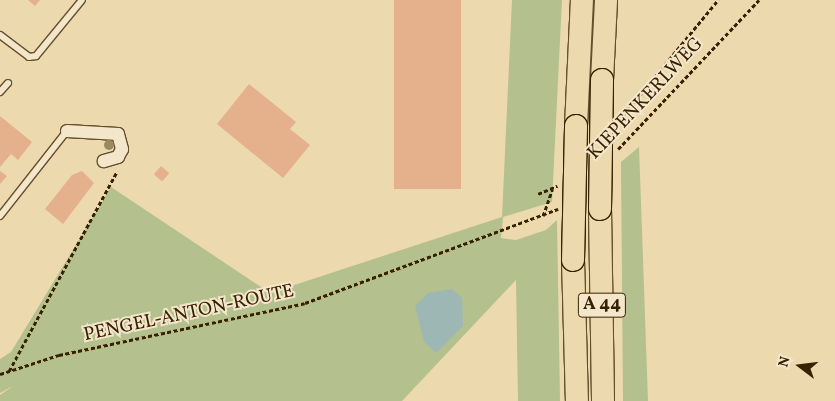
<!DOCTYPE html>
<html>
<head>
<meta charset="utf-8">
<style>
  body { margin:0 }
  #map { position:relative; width:835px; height:401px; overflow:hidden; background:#edd9ae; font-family:Vollkorn,serif }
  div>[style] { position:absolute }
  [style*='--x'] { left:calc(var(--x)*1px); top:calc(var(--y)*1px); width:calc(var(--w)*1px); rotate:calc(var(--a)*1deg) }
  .green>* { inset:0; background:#b4c08d }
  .water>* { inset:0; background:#9db8b4 }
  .building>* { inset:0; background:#e5b08c; transform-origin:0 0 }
  .path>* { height:2.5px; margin-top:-1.25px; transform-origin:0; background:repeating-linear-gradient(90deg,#382101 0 4px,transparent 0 6.5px) }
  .roads { filter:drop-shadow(1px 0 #654f2c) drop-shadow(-1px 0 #654f2c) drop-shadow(0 1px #654f2c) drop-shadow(0 -1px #654f2c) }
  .lane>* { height:6px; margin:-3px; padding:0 3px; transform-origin:3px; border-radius:3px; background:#f3e6ca }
  .street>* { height:12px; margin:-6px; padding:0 6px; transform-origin:6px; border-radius:6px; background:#f3e6ca }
  .highway>* { height:22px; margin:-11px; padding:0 11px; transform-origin:11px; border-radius:11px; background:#edd9ae }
  .bridges { filter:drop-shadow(1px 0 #382101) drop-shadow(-1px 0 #382101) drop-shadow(0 1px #382101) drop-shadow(0 -1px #382101) }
  .highway-bridge>* { height:22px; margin:-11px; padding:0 11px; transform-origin:11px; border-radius:11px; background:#edd9ae }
  .trees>* { width:10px; height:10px; margin:-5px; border-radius:50%; background:#9a8a62 }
  span { translate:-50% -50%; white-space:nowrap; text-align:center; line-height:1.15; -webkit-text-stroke:4px #f3e6ca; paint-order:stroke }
  .shield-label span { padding:1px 4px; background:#f3e6ca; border:1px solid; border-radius:4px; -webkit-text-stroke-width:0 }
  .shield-label { font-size:18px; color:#382101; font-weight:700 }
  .street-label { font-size:19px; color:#382101 }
  .north { position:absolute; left:775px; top:341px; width:50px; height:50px; -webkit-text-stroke:4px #f3e6ca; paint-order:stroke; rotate:285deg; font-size:14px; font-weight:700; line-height:20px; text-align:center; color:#382101 }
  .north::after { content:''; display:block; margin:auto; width:18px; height:22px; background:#382101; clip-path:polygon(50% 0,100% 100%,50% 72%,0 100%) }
</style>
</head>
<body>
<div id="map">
  <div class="green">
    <div style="clip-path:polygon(512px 0,562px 0,552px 202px,503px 217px,501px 238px,516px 240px,546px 230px,557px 220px,560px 401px,518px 401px,516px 280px,402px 401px,0 401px,0 395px,13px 386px,0 393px,0 359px,11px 352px,111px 187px,270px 293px,502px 217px)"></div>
    <div style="clip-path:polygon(639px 147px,648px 401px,623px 401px,621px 162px)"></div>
  </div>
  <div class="water">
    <div style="clip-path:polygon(452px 289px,462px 298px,463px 326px,436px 353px,424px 342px,415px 306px,428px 293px)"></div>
  </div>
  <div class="building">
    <div style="clip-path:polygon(28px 0,40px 0,35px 6px)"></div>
    <div style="left:394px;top:0;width:67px;height:189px"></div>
    <div style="clip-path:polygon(249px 84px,296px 122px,290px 129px,310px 145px,283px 178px,217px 124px)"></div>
    <div style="clip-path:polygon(0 116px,32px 142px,18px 160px,11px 154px,0 167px)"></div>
    <div style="left:161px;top:166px;width:11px;height:11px;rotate:41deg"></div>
    <div style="clip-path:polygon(0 171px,7px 176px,0 184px)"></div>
    <div style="clip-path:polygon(82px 171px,94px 183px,63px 224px,45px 209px,72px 175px)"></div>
  </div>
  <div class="path">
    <div style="--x:619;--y:120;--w:156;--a:-50.5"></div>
    <div style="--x:618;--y:149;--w:205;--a:-46.6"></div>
    <div style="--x:538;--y:194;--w:21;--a:-23"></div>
    <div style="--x:543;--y:216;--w:28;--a:-71"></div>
    <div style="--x:9;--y:371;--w:227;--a:-61.6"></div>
    <div style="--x:0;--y:374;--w:62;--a:-17.9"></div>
    <div style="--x:59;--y:355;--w:251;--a:-11.9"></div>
    <div style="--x:305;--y:303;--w:270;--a:-20.4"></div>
  </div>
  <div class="roads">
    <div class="lane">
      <div style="--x:0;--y:35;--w:36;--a:37"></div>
      <div style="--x:29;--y:57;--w:7;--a:-8"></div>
      <div style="--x:36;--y:56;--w:72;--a:-50.6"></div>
      <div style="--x:0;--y:92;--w:12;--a:-48"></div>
      <div style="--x:0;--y:216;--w:108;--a:-51.8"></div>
    </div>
    <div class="street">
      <div style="--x:67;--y:131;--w:51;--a:3.4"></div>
      <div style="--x:118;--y:134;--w:16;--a:75"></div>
      <div style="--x:122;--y:149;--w:9;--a:117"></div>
      <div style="--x:118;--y:157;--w:15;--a:164"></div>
    </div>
    <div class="highway">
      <div style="--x:602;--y:80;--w:80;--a:-87.1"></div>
      <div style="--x:576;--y:126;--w:126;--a:-87.3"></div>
      <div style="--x:600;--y:209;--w:192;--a:89.1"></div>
      <div style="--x:573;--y:260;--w:141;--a:88.4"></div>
    </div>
  </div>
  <div class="bridges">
    <div class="highway-bridge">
      <div style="--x:600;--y:209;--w:129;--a:-89.1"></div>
      <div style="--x:573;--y:260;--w:134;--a:-88.7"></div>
    </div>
  </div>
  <div class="trees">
    <div style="left:109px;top:145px"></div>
  </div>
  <div class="shield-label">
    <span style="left:602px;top:305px">A 44</span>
  </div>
  <div class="street-label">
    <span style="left:646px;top:99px;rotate:-47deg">KIEPENKERLWEG</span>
    <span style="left:189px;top:314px;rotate:-12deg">PENGEL-ANTON-ROUTE</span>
  </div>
  <div class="north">N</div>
</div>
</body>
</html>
